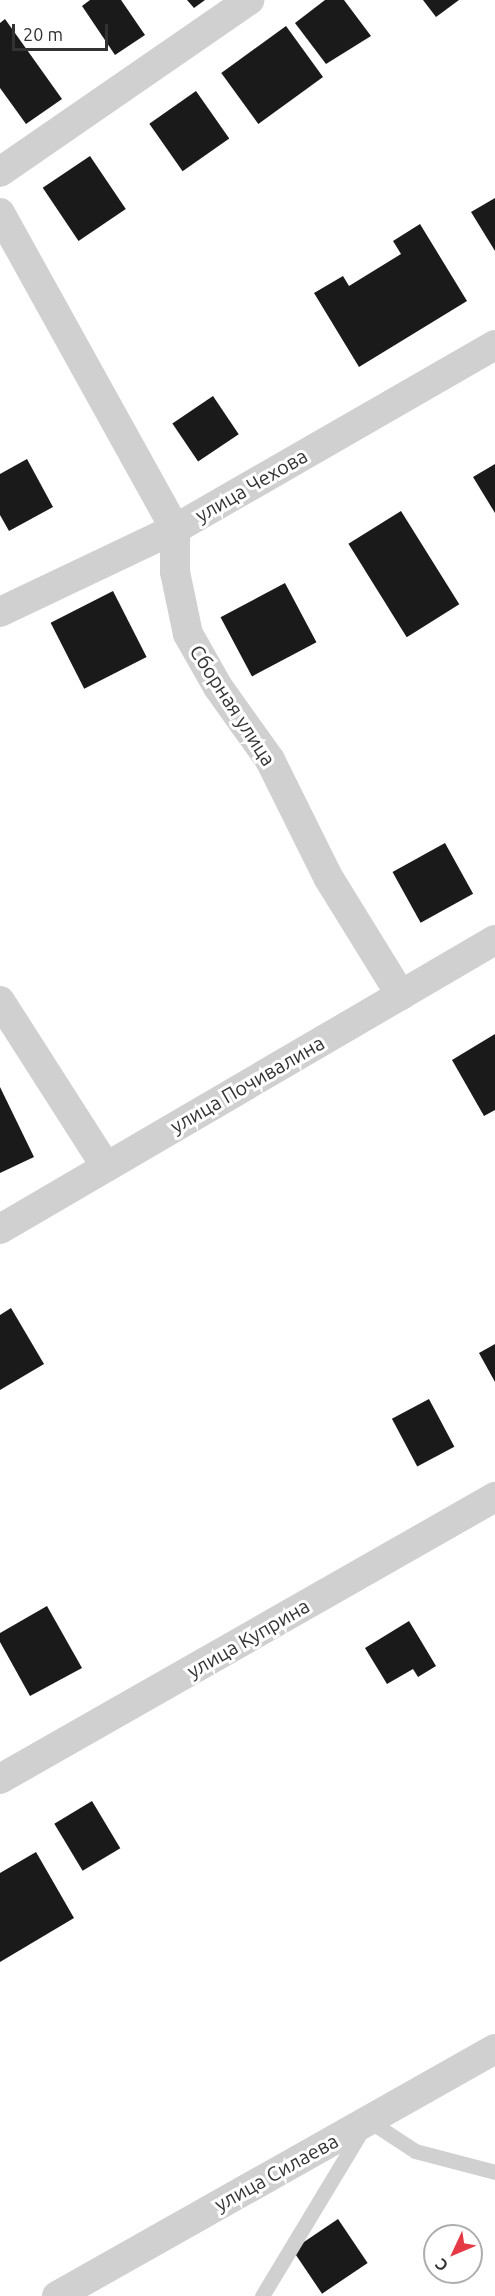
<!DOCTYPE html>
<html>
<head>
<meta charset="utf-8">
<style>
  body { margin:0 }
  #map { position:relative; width:495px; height:2296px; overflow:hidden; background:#fff; font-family:Ubuntu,sans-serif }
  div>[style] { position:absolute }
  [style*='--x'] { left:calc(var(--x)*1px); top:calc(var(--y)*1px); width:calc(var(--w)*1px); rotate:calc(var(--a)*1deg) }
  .building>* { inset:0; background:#1a1a1a; transform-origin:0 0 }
  .lane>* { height:15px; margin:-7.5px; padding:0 7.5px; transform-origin:7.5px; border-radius:7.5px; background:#d0d0d0 }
  .street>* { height:30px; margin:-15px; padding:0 15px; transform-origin:15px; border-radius:15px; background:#d0d0d0 }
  span { translate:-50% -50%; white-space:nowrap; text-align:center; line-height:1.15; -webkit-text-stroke:6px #fff; paint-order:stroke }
  .street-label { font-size:20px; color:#333 }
  .north { position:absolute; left:423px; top:2224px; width:60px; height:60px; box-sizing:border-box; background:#fff; border:2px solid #adadad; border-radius:50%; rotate:226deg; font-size:16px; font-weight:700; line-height:24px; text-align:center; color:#333 }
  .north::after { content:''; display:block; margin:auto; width:21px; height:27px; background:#e63946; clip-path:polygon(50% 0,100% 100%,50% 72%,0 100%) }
  .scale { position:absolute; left:12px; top:24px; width:96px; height:27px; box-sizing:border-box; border:3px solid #333; border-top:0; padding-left:8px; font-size:18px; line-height:21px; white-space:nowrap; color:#333; -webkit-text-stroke:4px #fff; paint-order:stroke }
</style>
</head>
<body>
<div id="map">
  <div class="building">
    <div style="clip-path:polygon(90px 0,121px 0,145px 35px,115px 55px,82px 6px)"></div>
    <div style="clip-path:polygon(187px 0,205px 0,194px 8px)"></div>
    <div style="clip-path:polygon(325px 0,344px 0,371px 36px,326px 64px,295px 23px)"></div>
    <div style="clip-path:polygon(423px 0,459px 0,436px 17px)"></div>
    <div style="clip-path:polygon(5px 19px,62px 99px,26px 124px,0 88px,0 23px)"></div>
    <div style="left:286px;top:26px;width:63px;height:80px;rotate:54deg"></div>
    <div style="left:196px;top:91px;width:58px;height:57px;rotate:55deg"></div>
    <div style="left:90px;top:156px;width:64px;height:57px;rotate:56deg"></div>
    <div style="clip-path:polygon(495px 198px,495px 251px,471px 212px)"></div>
    <div style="clip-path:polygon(420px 224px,467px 301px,359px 367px,314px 293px,343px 276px,349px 286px,401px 254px,393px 241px)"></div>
    <div style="left:213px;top:396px;width:46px;height:49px;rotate:56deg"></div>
    <div style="clip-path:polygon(27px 459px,53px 507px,9px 531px,0 515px,0 474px)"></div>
    <div style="clip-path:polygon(495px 464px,495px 513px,473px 477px)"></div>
    <div style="left:401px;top:511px;width:110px;height:62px;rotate:58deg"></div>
    <div style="left:285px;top:583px;width:67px;height:73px;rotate:62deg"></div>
    <div style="left:113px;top:591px;width:74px;height:70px;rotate:63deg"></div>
    <div style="left:445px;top:843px;width:58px;height:60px;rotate:61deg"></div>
    <div style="clip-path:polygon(495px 1034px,495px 1110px,484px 1116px,452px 1060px)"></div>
    <div style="clip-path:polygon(0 1087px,34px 1157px,0 1173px)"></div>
    <div style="clip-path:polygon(11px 1308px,44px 1364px,0 1390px,0 1315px)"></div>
    <div style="clip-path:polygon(495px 1344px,495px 1382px,479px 1353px)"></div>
    <div style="left:429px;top:1399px;width:54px;height:42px;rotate:62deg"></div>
    <div style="clip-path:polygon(47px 1606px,82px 1668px,30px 1696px,0 1642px,0 1633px)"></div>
    <div style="clip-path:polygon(409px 1621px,436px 1666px,418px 1677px,413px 1669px,387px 1684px,365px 1648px)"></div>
    <div style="left:92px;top:1801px;width:55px;height:44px;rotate:59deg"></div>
    <div style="clip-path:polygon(36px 1852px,74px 1918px,0 1962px,0 1873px)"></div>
    <div style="left:338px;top:2219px;width:53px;height:55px;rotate:56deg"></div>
  </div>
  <div class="lane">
    <div style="--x:262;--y:2296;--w:205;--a:-58.9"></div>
    <div style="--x:368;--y:2120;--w:56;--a:33.4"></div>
    <div style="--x:415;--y:2151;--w:83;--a:14.7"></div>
  </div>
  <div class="street">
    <div style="--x:0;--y:172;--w:303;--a:-34.6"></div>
    <div style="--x:0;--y:213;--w:361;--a:61"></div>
    <div style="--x:175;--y:529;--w:43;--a:90"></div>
    <div style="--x:175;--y:572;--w:63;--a:78.2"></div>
    <div style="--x:188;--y:634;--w:61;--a:60.5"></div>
    <div style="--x:218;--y:687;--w:90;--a:54.5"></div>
    <div style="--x:270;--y:760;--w:131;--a:63.6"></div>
    <div style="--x:328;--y:877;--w:139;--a:58.3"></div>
    <div style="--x:0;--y:612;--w:194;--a:-25.4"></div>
    <div style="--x:175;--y:529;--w:369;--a:-29.9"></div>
    <div style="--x:0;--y:1001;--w:197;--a:57.4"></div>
    <div style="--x:0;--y:1229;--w:573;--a:-30.28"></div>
    <div style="--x:0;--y:1779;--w:570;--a:-29.67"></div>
    <div style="--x:57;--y:2296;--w:503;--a:-29.42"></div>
  </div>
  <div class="street-label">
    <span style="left:251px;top:485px;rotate:-30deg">улица Чехова</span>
    <span style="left:233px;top:705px;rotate:57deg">Сборная улица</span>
    <span style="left:247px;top:1084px;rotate:-30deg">улица Почивалина</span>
    <span style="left:248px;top:1638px;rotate:-30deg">улица Куприна</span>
    <span style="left:276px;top:2172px;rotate:-29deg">улица Силаева</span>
  </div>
  <div class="north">С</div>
  <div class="scale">20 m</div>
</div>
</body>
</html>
